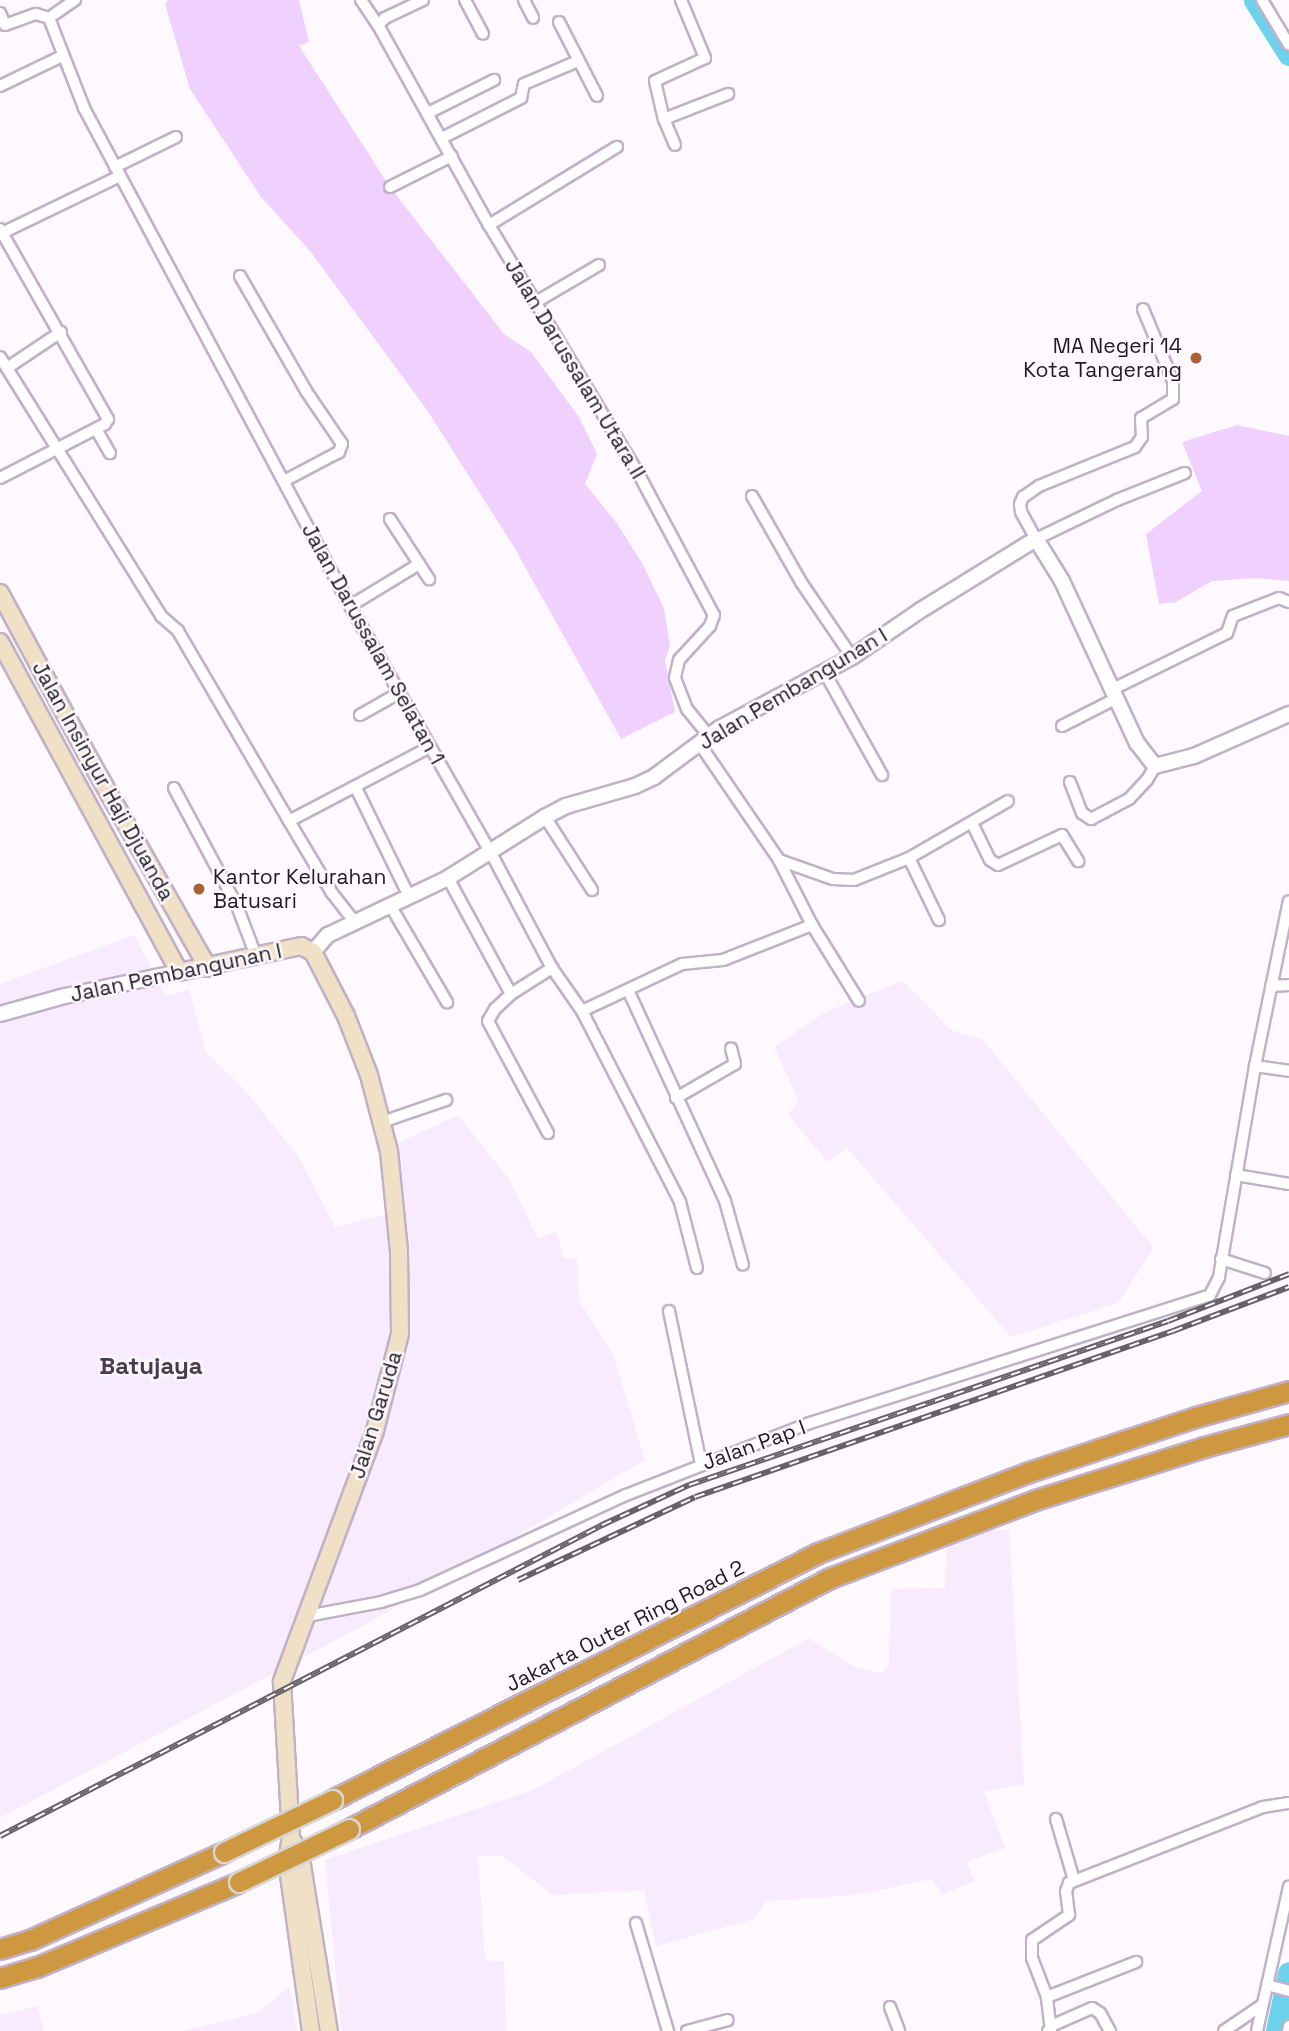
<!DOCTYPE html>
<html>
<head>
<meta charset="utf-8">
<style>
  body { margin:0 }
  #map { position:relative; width:1289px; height:2031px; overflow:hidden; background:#fdf9fe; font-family:"Space Grotesk",sans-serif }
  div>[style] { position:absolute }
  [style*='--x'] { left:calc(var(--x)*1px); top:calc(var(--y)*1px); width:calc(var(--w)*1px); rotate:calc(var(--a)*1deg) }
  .built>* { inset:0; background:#f8ebfd }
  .green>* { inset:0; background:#f0d1fd }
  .river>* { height:23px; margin:-11.5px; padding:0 11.5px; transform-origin:11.5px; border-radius:11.5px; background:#6dd2eb }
  .roads { filter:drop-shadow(2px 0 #c1b1c7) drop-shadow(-2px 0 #c1b1c7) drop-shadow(0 2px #c1b1c7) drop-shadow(0 -2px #c1b1c7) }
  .minor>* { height:10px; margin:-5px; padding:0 5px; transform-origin:5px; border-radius:5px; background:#fff }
  .tertiary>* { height:14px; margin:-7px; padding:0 7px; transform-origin:7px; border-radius:7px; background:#fff }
  .secondary>* { height:16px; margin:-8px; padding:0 8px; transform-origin:8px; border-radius:8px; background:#f0e0c6 }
  .motorway>* { height:19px; margin:-9.5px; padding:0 9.5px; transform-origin:9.5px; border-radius:9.5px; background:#ce9840 }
  .rail>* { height:6px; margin-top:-3px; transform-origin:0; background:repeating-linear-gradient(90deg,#fdf9fe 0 10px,#676168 0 20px); box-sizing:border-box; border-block:2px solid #676168 }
  .bridges { filter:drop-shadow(2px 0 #d7d6d7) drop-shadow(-2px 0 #d7d6d7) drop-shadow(0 2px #d7d6d7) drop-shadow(0 -2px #d7d6d7) }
  .motorway-bridge>* { height:19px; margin:-9.5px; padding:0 9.5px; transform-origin:9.5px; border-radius:9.5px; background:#ce9840 }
  .dots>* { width:19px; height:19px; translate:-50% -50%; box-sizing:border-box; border:4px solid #fdf9fe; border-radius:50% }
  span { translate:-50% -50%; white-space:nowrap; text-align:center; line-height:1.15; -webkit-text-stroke:5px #fdf9fe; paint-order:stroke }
  .poi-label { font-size:21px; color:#201a22 }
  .right { translate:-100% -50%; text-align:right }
  .left { translate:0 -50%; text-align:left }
  .street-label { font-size:21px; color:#201a22 }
  .quarter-label { font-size:24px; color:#493c4e; font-weight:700 }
</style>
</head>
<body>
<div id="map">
  <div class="built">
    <div style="clip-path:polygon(134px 935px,166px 996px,189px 989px,206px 1053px,245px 1090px,300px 1159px,335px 1227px,391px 1213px,389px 1147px,458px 1115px,509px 1179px,538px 1239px,557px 1231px,563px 1258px,577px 1259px,580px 1302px,613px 1355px,645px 1460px,370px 1622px,0 1818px,0 984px)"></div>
    <div style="clip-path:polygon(902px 981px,951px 1030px,983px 1040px,1154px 1248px,1118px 1303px,1011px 1337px,847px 1148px,828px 1162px,788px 1115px,799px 1101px,774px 1047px,824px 1013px)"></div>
    <div style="clip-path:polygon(947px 1527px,1009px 1530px,1024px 1784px,984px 1792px,1005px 1848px,966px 1862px,975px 1881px,943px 1894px,932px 1879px,856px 1895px,767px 1901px,754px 1919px,656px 1946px,644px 1890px,553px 1895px,502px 1856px,478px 1856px,485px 1960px,504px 1962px,506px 2031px,341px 2031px,325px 1860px,535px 1789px,809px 1638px,852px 1666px,881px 1673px,889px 1664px,891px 1589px,945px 1588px)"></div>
    <div style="clip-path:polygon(290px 1986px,297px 2031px,182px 2031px,257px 2013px)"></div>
    <div style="clip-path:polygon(37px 2006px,44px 2031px,0 2031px,0 2015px)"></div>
  </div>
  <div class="green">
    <div style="clip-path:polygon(168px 0,299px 0,309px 42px,299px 46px,390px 187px,504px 334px,531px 352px,579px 417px,597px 454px,585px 484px,616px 522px,642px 563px,664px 608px,670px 646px,665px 660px,675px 712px,621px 739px,514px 547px,427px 410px,310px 251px,261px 197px,190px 89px,165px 4px)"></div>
    <div style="clip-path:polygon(1237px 425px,1289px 436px,1289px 581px,1257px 578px,1212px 581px,1176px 602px,1159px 604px,1146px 534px,1202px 491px,1182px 442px)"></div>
  </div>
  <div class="river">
    <div style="--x:1255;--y:0;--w:64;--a:57.8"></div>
    <div style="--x:1277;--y:2031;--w:59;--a:-78.3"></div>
  </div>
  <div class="roads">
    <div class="minor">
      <div style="--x:361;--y:0;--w:30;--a:56"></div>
      <div style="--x:378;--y:25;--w:229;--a:61"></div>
      <div style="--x:489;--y:225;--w:287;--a:59"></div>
      <div style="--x:637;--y:471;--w:163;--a:61.9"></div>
      <div style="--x:714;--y:615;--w:12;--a:110"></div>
      <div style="--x:710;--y:626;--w:46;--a:132.4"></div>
      <div style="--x:679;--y:660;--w:18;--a:103"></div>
      <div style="--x:675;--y:678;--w:33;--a:69"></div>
      <div style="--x:687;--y:709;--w:35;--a:51"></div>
      <div style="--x:465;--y:0;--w:38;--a:62"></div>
      <div style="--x:524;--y:0;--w:20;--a:63"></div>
      <div style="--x:681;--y:0;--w:63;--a:67.5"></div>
      <div style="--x:705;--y:58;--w:55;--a:155.3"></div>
      <div style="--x:655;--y:81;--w:39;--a:77"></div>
      <div style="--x:664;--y:119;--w:69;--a:-21.3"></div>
      <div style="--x:1262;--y:0;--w:52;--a:59"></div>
      <div style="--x:0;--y:13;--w:13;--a:67"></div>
      <div style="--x:5;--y:25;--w:33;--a:-20"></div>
      <div style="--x:36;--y:14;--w:14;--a:17"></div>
      <div style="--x:49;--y:18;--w:97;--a:68.7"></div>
      <div style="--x:84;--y:108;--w:565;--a:61.89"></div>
      <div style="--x:350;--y:606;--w:284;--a:60.3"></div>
      <div style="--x:491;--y:853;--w:130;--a:62.1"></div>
      <div style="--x:552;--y:968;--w:52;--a:55.1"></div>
      <div style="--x:582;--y:1011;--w:215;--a:62.8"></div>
      <div style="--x:680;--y:1202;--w:68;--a:75.6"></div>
      <div style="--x:49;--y:18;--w:32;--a:-35"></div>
      <div style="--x:559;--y:22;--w:83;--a:62.8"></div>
      <div style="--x:378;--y:25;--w:10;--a:-45"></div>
      <div style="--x:385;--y:18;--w:42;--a:-25.3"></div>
      <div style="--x:0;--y:86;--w:69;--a:-25.8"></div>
      <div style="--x:428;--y:113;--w:74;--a:-26.6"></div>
      <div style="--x:664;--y:119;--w:28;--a:67"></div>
      <div style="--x:442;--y:138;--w:89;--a:-26.9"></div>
      <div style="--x:521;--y:98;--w:14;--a:-78"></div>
      <div style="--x:524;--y:84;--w:59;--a:-23.1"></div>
      <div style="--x:115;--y:167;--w:68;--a:-26.2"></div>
      <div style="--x:390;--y:187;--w:69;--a:-26.6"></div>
      <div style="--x:489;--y:225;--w:150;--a:-31.4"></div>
      <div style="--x:0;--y:229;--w:219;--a:60.4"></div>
      <div style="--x:108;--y:419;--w:6;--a:121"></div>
      <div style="--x:105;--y:424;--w:118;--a:152.8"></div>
      <div style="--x:2;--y:233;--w:131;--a:-25.8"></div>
      <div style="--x:240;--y:276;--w:133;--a:60.1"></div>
      <div style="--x:306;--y:391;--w:64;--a:55.8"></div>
      <div style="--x:342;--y:444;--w:9;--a:111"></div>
      <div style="--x:339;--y:452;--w:62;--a:152.2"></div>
      <div style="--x:536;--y:302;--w:73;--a:-30.4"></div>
      <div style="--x:1143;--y:309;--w:78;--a:67.4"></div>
      <div style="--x:1173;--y:381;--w:18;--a:90"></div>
      <div style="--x:1173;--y:399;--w:37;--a:149"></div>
      <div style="--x:1141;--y:418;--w:19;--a:87"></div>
      <div style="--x:1142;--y:437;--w:12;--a:125"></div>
      <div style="--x:1135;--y:447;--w:104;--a:157.9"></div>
      <div style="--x:1039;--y:486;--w:19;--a:145"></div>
      <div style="--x:1023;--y:497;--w:8;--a:113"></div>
      <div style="--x:1020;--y:504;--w:8;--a:83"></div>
      <div style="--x:1021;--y:512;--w:31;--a:61"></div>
      <div style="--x:1036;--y:539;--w:90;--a:-25.7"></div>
      <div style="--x:1117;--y:500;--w:73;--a:-21.7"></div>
      <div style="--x:0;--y:357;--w:305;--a:58.1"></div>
      <div style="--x:161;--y:616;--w:23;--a:41"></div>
      <div style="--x:178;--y:631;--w:220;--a:59.7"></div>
      <div style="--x:289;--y:821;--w:84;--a:59.2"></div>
      <div style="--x:332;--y:893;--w:37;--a:52"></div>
      <div style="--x:7;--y:368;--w:65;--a:-33.7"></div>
      <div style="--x:96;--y:429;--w:28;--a:60"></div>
      <div style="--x:752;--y:496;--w:99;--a:60.3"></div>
      <div style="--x:801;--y:582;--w:91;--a:55.8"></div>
      <div style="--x:390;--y:519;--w:72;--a:57"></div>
      <div style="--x:350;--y:606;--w:81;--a:-31.3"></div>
      <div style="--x:825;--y:673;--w:117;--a:60.8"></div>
      <div style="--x:1113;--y:689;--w:127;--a:-26.2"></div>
      <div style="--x:1227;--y:633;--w:18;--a:-71"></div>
      <div style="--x:1233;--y:616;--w:49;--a:-21.4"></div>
      <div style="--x:1279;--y:598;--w:11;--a:22"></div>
      <div style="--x:360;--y:715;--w:45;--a:-29.4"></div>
      <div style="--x:1062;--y:726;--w:62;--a:-27"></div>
      <div style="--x:699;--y:743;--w:142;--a:55.6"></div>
      <div style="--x:779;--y:860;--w:73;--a:63.1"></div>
      <div style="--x:812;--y:925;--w:89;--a:58.3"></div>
      <div style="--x:1070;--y:782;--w:33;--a:69"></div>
      <div style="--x:1082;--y:813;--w:11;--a:34"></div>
      <div style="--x:1091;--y:819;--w:43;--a:-27.8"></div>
      <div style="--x:1129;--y:799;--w:26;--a:-47"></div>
      <div style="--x:1147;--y:780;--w:16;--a:-60"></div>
      <div style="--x:174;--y:788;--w:134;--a:61.9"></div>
      <div style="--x:237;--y:906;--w:53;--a:69.2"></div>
      <div style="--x:356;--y:788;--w:120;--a:63.9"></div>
      <div style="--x:545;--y:817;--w:87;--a:57.2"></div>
      <div style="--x:289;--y:821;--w:159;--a:-27.7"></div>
      <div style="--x:972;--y:823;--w:41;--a:64.1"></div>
      <div style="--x:990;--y:860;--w:9;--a:32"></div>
      <div style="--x:998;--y:865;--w:71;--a:-25.1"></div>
      <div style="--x:1062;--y:835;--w:31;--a:58"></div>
      <div style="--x:909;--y:858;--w:69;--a:64.2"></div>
      <div style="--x:779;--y:860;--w:57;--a:19.4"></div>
      <div style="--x:833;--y:879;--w:21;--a:3"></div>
      <div style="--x:854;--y:880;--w:59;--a:-21.8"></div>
      <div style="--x:909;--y:858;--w:114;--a:-29.9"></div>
      <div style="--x:448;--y:878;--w:132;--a:61.5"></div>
      <div style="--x:390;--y:905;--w:113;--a:59.6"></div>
      <div style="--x:1271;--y:986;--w:18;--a:-3"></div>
      <div style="--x:628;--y:990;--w:232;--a:65.3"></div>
      <div style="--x:725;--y:1201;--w:66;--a:74.3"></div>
      <div style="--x:582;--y:1011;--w:110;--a:-25.2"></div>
      <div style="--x:682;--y:964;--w:41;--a:-5.6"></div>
      <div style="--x:723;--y:960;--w:96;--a:-21.5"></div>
      <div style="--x:1255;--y:1066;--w:34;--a:8"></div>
      <div style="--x:676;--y:1098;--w:68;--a:-30"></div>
      <div style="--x:735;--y:1064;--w:16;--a:-104"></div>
      <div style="--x:382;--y:1122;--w:68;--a:-19"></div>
      <div style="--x:548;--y:1133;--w:127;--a:-118.2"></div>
      <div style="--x:488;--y:1021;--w:14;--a:-60"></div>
      <div style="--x:495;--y:1009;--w:22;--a:-43"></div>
      <div style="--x:511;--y:994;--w:49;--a:-32.4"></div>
      <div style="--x:1236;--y:1175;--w:54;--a:9.6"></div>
      <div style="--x:1221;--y:1259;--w:46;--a:17.7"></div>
      <div style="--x:669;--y:1311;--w:156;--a:78.2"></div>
      <div style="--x:307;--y:1616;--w:75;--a:-10.7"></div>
      <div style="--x:381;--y:1602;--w:41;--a:-17.1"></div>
      <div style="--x:420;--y:1590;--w:227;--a:-24.8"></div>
      <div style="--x:626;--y:1495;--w:198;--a:-21.4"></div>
      <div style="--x:810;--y:1423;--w:420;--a:-17.7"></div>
      <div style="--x:1210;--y:1295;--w:20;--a:-63"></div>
      <div style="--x:1219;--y:1277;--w:214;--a:-80.3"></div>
      <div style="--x:1255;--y:1066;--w:168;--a:-78.4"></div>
      <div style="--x:1056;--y:1819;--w:64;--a:73.6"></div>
      <div style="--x:636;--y:1923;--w:113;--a:73.5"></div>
      <div style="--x:1267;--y:1985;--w:23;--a:15"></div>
      <div style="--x:1047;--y:1997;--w:96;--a:-21.5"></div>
      <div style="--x:890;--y:2007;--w:26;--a:69"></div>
      <div style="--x:1051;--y:2026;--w:45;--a:-23.7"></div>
      <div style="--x:1092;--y:2008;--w:9;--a:32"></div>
      <div style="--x:1100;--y:2013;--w:21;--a:61"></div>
      <div style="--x:687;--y:2031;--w:42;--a:-15"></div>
      <div style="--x:1048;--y:2031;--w:3;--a:0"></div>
      <div style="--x:1051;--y:2031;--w:34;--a:-97"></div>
      <div style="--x:1047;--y:1997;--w:42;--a:-111"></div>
      <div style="--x:1032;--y:1958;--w:18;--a:-90"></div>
      <div style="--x:1032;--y:1940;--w:45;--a:-34"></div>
      <div style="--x:1069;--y:1915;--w:24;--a:-97"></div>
      <div style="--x:1066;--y:1891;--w:9;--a:-69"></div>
      <div style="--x:1069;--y:1883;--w:208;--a:-21.4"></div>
      <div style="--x:1263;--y:1807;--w:26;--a:-9"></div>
      <div style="--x:1224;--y:2031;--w:46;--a:-34.4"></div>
      <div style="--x:1257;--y:2031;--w:148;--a:-77.5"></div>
      <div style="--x:1288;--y:2031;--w:5;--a:-79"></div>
    </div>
    <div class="tertiary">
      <div style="--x:313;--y:952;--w:23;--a:-49"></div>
      <div style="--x:328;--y:935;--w:133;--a:-25.4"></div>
      <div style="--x:448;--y:878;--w:115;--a:-32.2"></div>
      <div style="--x:545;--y:817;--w:24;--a:-28"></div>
      <div style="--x:566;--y:806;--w:72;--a:-16.2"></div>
      <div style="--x:635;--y:786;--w:21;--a:-25"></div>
      <div style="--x:654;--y:777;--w:82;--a:-36.6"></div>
      <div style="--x:720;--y:728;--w:150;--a:-28.3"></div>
      <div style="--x:852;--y:657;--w:83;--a:-34.3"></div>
      <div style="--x:921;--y:610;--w:135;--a:-31.7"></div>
      <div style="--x:1036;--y:539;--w:49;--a:58.2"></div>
      <div style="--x:1062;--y:581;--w:179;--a:65.2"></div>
      <div style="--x:1137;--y:743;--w:29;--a:52"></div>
      <div style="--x:1155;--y:766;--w:40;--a:-14.4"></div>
      <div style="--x:1194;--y:756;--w:104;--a:-23.9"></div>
      <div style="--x:0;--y:1014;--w:67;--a:-15.5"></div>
      <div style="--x:65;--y:996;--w:116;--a:-11.9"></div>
    </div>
    <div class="secondary">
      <div style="--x:0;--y:593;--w:192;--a:61.7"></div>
      <div style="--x:91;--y:762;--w:237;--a:60.4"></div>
      <div style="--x:0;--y:642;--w:375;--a:61.5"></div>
      <div style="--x:179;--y:972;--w:125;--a:-12"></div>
      <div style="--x:301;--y:946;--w:13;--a:27"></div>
      <div style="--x:313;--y:952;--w:72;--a:62.7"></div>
      <div style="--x:346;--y:1016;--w:63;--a:68.7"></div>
      <div style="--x:369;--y:1075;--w:79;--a:75.3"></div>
      <div style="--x:389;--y:1151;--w:101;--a:84.3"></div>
      <div style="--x:399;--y:1252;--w:82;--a:89.3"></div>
      <div style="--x:400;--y:1334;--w:100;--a:104.5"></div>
      <div style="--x:375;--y:1431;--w:267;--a:110.4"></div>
      <div style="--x:282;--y:1681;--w:157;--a:86.7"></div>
      <div style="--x:291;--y:1838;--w:23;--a:100"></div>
      <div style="--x:287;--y:1861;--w:172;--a:82"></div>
      <div style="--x:294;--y:1843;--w:17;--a:66"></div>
      <div style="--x:301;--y:1859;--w:174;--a:80.8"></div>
    </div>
    <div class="motorway">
      <div style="--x:332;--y:1800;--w:545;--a:-26.94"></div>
      <div style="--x:818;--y:1553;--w:223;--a:-21"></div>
      <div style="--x:1026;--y:1473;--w:179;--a:-18.2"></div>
      <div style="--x:1196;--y:1417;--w:97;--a:-15.6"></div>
      <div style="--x:349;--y:1829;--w:543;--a:-27.56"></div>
      <div style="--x:830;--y:1578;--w:219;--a:-20.8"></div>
      <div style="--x:1035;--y:1500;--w:177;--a:-17.4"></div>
      <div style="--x:1204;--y:1447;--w:88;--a:-15.1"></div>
      <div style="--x:0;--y:1949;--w:31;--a:-17"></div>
      <div style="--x:30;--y:1940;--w:213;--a:-24.4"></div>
      <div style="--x:0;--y:1978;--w:39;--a:-17"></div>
      <div style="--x:37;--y:1967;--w:219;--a:-22.8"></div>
    </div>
  </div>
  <div class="rail">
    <div style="--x:518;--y:1580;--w:195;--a:-25.1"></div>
    <div style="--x:695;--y:1497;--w:506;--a:-19.15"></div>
    <div style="--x:1173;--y:1331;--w:124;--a:-20.8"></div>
    <div style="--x:0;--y:1836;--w:678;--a:-27.32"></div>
    <div style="--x:602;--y:1525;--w:96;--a:-24.7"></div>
    <div style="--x:689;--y:1485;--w:506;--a:-18.9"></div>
    <div style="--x:1168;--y:1321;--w:130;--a:-21.2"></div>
  </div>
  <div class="bridges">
    <div class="motorway-bridge">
      <div style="--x:224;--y:1852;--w:120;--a:-25.7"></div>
      <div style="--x:239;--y:1882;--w:122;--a:-25.7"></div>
    </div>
  </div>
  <div class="dots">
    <div style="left:1196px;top:358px;background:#a86433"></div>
    <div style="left:199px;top:889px;background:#a86433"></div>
  </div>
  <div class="poi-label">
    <span class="right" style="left:1182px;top:358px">MA Negeri 14<br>Kota Tangerang</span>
    <span class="left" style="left:213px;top:889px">Kantor Kelurahan<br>Batusari</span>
  </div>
  <div class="street-label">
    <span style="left:575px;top:369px;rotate:59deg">Jalan Darussalam Utara II</span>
    <span style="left:373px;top:644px;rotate:61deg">Jalan Darussalam Selatan 1</span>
    <span style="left:793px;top:689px;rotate:-31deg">Jalan Pembangunan I</span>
    <span style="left:103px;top:781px;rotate:61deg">Jalan Insinyur Haji Djuanda</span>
    <span style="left:176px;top:973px;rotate:-12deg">Jalan Pembangunan I</span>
    <span style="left:376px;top:1415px;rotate:-73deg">Jalan Garuda</span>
    <span style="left:754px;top:1445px;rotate:-20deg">Jalan Pap I</span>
    <span style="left:625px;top:1626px;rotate:-27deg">Jakarta Outer Ring Road 2</span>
  </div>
  <div class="quarter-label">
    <span style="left:151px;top:1366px">Batujaya</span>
  </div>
</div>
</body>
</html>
